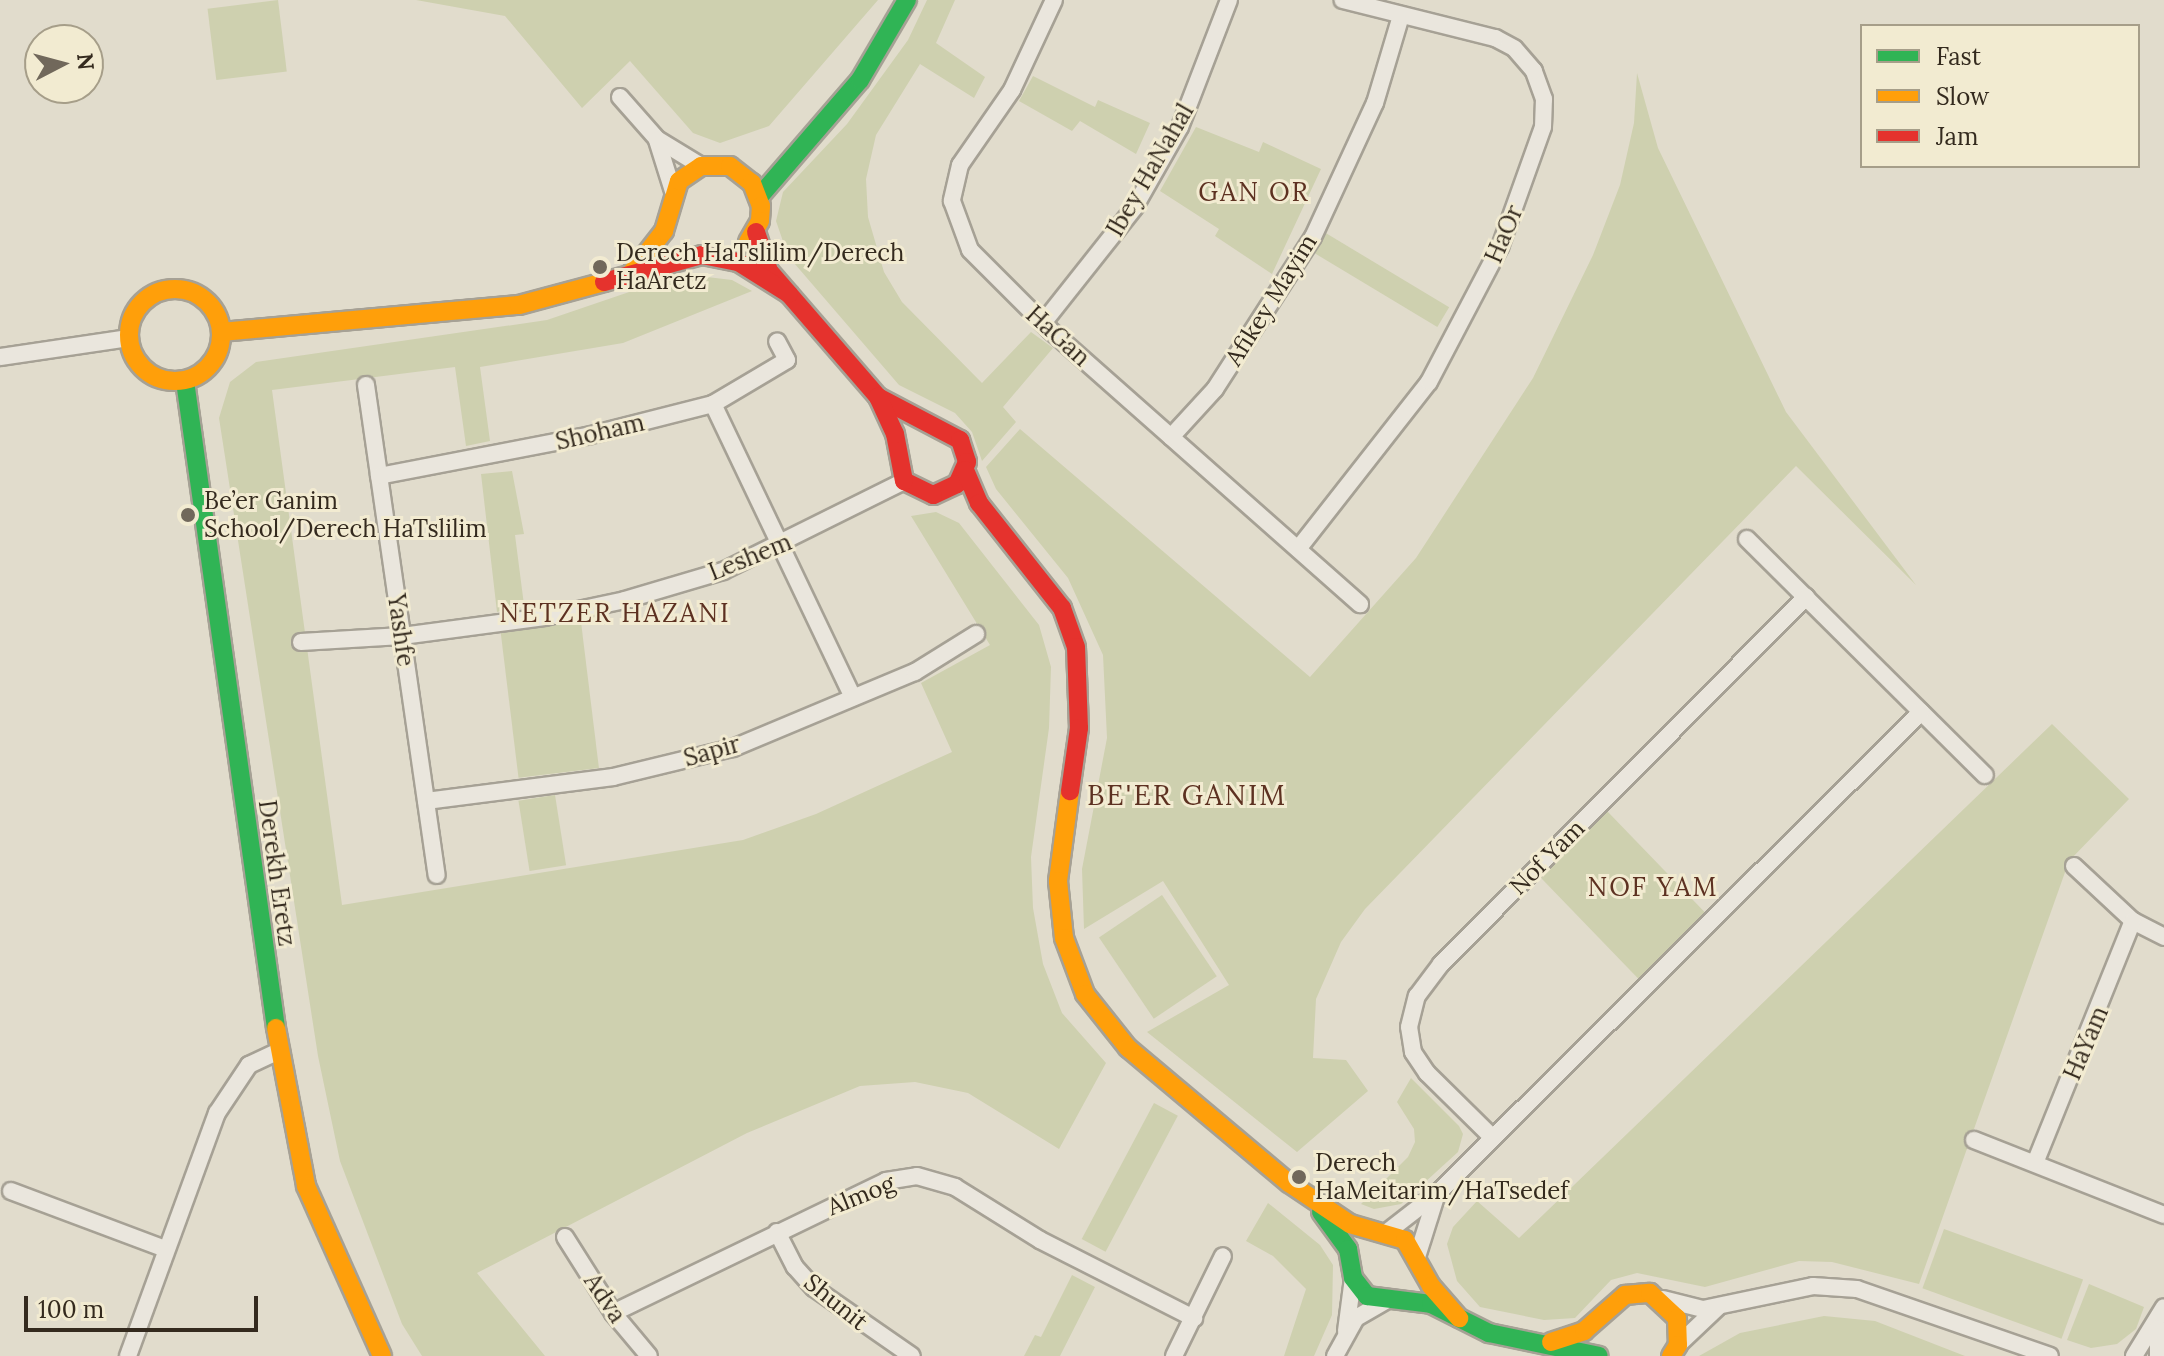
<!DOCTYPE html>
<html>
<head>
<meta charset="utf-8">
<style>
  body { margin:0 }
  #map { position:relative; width:2164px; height:1356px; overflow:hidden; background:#e1dccc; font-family:Lora,serif }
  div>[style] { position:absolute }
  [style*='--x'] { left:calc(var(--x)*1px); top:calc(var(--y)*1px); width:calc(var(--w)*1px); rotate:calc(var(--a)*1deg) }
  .green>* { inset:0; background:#ced0af; transform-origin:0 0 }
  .roads { filter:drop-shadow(2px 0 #a6a195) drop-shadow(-2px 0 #a6a195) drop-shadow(0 2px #a6a195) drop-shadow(0 -2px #a6a195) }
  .street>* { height:16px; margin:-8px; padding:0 8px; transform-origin:8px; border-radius:8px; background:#eae6dd }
  .fast>* { height:18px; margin:-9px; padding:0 9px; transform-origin:9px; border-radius:9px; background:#30b455 }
  .slow>* { height:18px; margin:-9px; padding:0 9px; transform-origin:9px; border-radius:9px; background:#ff9f0a }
  .slow>.ring { margin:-9px; padding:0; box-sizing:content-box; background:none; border:18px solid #ff9f0a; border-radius:50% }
  .jam>* { height:18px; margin:-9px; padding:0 9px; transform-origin:9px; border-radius:9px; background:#e5322d }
  .dots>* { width:22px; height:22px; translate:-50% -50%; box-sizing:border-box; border:4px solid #f2ebd1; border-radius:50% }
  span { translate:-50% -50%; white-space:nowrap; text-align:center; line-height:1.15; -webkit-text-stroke:6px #f2ebd1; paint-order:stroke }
  .street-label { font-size:24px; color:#342a1e }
  .poi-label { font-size:24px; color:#342a1e }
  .left { translate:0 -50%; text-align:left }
  .neighbourhood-label { font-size:26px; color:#5d3121; letter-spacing:2px }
  .quarter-label { font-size:28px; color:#5d3121; letter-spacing:2px }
  .legend { position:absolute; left:1860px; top:24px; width:280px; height:144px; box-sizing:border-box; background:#f2ebd1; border:2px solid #a69e89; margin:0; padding:10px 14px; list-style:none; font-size:24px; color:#342a1e }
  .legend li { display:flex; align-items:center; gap:16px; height:40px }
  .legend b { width:40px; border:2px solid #a69e89 }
  .north { position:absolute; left:24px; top:24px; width:80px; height:80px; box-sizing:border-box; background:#f2ebd1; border:2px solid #a69e89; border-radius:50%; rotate:84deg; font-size:22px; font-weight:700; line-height:32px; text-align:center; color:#342a1e }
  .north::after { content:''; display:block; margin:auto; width:28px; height:36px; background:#71685b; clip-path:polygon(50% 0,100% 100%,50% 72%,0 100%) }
  .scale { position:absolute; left:24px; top:1296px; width:234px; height:36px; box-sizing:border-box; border:4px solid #342a1e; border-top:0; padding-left:10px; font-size:24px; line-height:28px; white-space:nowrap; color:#342a1e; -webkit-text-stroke:6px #f2ebd1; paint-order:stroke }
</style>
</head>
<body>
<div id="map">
  <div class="green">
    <div style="left:278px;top:0;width:72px;height:71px;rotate:83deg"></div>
    <div style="clip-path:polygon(416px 0,878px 0,769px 126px,720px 143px,693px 133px,630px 61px,582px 108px,505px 16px)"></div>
    <div style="clip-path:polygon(927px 0,955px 0,936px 43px,985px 77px,974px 98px,920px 64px,876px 135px,866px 179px,868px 217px,884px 272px,902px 302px,982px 383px,1031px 332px,1053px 348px,1003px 407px,1016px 422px,982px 461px,972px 432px,955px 413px,899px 385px,788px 256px,776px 221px,783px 192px,847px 124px,908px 40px)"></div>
    <div style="clip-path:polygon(1637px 73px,1658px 148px,1786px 412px,1916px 585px,1796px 466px,1365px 909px,1341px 942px,1316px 999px,1313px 1058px,1346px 1060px,1368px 1091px,1297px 1152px,1147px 1032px,1229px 985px,1163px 881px,1084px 929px,1082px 869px,1107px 738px,1103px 655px,1068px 578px,996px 489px,986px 467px,1020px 429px,1310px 677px,1416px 558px,1533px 378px,1593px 255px,1620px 185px,1634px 123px)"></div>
    <div style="clip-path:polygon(1033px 76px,1095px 107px,1098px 100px,1150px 123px,1136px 154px,1080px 121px,1072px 131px,1019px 101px)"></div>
    <div style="clip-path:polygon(1196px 127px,1259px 152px,1263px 142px,1321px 169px,1272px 274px,1215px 236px,1219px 229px,1160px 191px)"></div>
    <div style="left:1324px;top:232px;width:146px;height:23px;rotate:31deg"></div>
    <div style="clip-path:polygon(682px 274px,732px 280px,752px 291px,623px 343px,480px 367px,490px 441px,466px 446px,455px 367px,272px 390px,342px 905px,743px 840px,816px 814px,952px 752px,921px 683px,990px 645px,911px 516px,936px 512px,959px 523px,1039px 625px,1051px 667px,1049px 728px,1031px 857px,1033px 908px,1043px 964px,1062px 1013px,1106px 1063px,1059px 1149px,968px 1093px,915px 1082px,860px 1086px,747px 1133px,477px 1273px,545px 1356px,422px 1356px,402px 1324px,340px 1161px,318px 1056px,219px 418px,230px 382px,256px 362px,547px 320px)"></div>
    <div style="clip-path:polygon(512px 471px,524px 534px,515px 535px,524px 605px,497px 612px,481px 474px)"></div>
    <div style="left:581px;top:622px;width:147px;height:81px;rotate:83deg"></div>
    <div style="clip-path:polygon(2052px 724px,2129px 799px,2069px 861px,1919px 1284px,1832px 1262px,1799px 1261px,1705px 1287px,1637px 1273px,1611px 1280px,1575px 1318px,1544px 1320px,1480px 1307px,1457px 1281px,1447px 1244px,1453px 1227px,1477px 1201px,1519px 1238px)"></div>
    <div style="left:555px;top:795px;width:71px;height:37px;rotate:81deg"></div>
    <div style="left:1607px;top:811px;width:146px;height:94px;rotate:46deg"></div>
    <div style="left:1162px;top:895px;width:98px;height:76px;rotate:56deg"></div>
    <div style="clip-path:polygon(1411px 1078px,1459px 1126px,1463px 1134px,1458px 1152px,1401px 1204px,1374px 1209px,1361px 1204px,1408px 1157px,1415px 1142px,1414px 1129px,1397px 1102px)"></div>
    <div style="left:1154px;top:1103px;width:27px;height:154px;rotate:28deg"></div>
    <div style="clip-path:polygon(1268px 1203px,1320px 1245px,1333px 1265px,1332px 1315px,1314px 1356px,1284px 1356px,1306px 1289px,1273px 1256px,1246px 1241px)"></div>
    <div style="left:1944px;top:1229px;width:148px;height:63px;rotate:20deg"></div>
    <div style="clip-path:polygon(1072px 1275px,1095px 1287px,1060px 1356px,1024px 1356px,1035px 1335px,1041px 1337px)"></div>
    <div style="clip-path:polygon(2089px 1284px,2144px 1307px,2136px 1329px,2117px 1344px,2091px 1348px,2067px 1340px)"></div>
    <div style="clip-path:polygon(1824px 1316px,1875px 1321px,1965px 1356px,1699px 1356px,1740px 1333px)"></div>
  </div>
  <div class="roads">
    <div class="street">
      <div style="--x:1054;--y:0;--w:99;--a:115"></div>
      <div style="--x:1012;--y:90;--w:91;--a:124.7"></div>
      <div style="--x:960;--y:165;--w:37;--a:103"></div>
      <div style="--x:952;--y:201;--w:52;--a:69.8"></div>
      <div style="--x:970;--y:250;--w:113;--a:45"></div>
      <div style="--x:1050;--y:330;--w:414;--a:41.5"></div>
      <div style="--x:620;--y:97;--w:56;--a:48.6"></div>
      <div style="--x:657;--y:139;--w:52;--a:31.5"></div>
      <div style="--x:657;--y:140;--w:53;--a:72.6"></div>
      <div style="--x:1043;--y:323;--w:147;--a:-51.6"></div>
      <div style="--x:1134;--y:208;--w:93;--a:-60.4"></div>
      <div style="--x:1180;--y:127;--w:136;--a:-68.9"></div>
      <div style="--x:0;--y:357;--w:129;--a:-8.4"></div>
      <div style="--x:366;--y:385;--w:495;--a:81.8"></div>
      <div style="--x:713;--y:404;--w:325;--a:64.5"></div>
      <div style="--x:1171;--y:437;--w:65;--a:-47.5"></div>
      <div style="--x:1215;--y:389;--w:181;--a:-57.2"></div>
      <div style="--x:1313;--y:237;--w:148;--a:-65.2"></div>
      <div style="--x:1375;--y:103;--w:91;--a:-73.4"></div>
      <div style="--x:379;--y:476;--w:212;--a:-10.9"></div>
      <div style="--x:587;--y:436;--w:130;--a:-14.3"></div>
      <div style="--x:713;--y:404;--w:86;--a:-30.7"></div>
      <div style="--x:787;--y:360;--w:21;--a:-118"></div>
      <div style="--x:1747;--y:539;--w:335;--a:44.8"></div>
      <div style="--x:1298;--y:549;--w:212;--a:-51.9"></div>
      <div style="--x:1429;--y:382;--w:153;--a:-62.3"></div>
      <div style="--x:1500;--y:247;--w:127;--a:-70.3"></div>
      <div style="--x:1543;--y:127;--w:28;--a:-88"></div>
      <div style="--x:1544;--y:99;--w:30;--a:-110"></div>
      <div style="--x:1534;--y:71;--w:30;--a:-131"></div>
      <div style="--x:1514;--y:48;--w:21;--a:-152"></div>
      <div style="--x:1495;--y:38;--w:157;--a:-166"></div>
      <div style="--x:301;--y:642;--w:101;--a:-3.4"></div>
      <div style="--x:402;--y:636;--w:144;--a:-7.6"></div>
      <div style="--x:545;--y:617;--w:82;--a:-12"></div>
      <div style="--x:625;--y:600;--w:102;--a:-16.5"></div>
      <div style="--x:723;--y:571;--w:202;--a:-26.4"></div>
      <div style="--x:426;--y:801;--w:189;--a:-7.3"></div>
      <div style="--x:613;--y:777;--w:123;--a:-13.6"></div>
      <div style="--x:733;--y:748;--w:197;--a:-22.7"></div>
      <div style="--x:915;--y:672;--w:72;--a:-31.9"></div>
      <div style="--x:2074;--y:866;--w:81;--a:43"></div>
      <div style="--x:2133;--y:921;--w:35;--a:27"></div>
      <div style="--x:1493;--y:1138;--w:93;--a:-135.4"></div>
      <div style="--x:1427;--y:1073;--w:25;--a:-124"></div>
      <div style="--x:1413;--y:1052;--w:25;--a:-99"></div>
      <div style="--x:1409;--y:1027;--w:32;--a:-76"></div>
      <div style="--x:1417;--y:996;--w:40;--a:-53"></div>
      <div style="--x:1441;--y:964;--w:518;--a:-45.16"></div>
      <div style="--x:1974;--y:1140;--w:204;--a:21.5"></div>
      <div style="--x:2035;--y:1163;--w:261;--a:-68"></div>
      <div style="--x:11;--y:1191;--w:165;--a:20.6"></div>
      <div style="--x:777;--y:1232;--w:39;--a:63"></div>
      <div style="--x:795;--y:1267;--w:28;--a:48"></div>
      <div style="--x:814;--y:1288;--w:119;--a:34.8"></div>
      <div style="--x:1386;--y:1233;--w:68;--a:-37.9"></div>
      <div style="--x:1440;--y:1191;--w:679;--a:-44.88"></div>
      <div style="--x:565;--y:1237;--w:90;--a:57.7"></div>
      <div style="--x:613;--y:1313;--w:56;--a:50.1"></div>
      <div style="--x:1417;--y:1257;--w:60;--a:-72.5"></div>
      <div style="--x:1663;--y:1299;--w:41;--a:14"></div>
      <div style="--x:1703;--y:1309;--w:112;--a:-11.8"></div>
      <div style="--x:1813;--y:1286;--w:44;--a:3.9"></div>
      <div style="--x:1857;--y:1289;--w:204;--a:19.1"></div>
      <div style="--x:613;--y:1313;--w:303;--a:-25.8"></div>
      <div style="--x:886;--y:1181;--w:31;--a:-9"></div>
      <div style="--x:917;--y:1176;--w:40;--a:16"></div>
      <div style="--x:955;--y:1187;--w:100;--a:31.9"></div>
      <div style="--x:1040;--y:1240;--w:173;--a:26.9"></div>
      <div style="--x:1346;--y:1331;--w:53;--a:-82.5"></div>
      <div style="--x:1678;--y:1345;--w:55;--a:-43.5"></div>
      <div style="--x:128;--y:1356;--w:259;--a:-69.9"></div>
      <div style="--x:217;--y:1113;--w:58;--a:-56.3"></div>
      <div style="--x:249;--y:1065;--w:33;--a:-25"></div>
      <div style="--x:1174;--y:1356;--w:111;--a:-63.9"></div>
      <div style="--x:1335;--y:1356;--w:43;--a:-61.1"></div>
      <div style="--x:1356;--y:1318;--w:34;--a:-30"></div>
      <div style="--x:2134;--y:1356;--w:57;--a:-58.5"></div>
      <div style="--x:2158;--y:1356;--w:28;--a:-90"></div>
    </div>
    <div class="fast">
      <div style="--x:759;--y:197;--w:155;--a:-49.2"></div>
      <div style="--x:860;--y:80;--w:93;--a:-59.6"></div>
      <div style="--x:185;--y:381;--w:653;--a:81.99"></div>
      <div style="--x:1321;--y:1212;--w:46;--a:53.9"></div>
      <div style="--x:1348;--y:1249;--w:29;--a:80"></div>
      <div style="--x:1353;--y:1278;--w:23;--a:52"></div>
      <div style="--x:1367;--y:1296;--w:64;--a:7.1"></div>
      <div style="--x:1431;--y:1304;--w:65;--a:26.6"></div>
      <div style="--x:1489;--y:1333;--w:112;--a:11.8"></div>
    </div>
    <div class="slow">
      <div style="--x:632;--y:272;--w:52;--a:-52"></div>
      <div style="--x:664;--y:231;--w:52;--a:-73.3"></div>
      <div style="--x:679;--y:181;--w:27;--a:-34"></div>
      <div style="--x:701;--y:166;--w:29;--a:0"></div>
      <div style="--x:730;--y:166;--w:28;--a:38"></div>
      <div style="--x:752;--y:183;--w:25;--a:69"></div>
      <div style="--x:761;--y:206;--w:15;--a:94"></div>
      <div style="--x:760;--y:221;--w:24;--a:120"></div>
      <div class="ring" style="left:129px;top:289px;width:74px;height:74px"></div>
      <div style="--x:221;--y:332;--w:299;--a:-5.2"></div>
      <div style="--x:519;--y:305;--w:88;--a:-15.1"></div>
      <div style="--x:1070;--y:791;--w:91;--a:97.6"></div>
      <div style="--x:1058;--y:881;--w:57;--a:84"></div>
      <div style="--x:1064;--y:938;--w:60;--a:69.4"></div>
      <div style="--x:1085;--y:994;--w:69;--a:51.5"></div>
      <div style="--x:1128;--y:1048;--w:210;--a:40"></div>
      <div style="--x:1289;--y:1183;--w:73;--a:33.9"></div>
      <div style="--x:1350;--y:1224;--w:57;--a:16.2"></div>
      <div style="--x:1405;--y:1240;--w:53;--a:60.5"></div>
      <div style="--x:1431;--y:1286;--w:43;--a:48.8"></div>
      <div style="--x:276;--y:1028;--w:161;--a:79.2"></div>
      <div style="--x:306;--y:1186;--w:186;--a:65.9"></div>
      <div style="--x:1551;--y:1342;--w:35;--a:-18"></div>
      <div style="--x:1584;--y:1331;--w:55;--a:-41.3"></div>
      <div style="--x:1625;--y:1295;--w:25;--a:-5"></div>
      <div style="--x:1650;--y:1293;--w:37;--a:43"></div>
      <div style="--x:1677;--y:1318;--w:27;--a:88"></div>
      <div style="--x:1678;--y:1345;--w:13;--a:122"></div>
    </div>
    <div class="jam">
      <div style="--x:756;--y:232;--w:41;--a:71.6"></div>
      <div style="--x:769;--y:271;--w:167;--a:49.1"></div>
      <div style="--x:878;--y:397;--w:93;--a:27.7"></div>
      <div style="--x:960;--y:440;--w:23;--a:72"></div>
      <div style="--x:967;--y:462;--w:24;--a:114"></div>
      <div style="--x:957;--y:484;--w:26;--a:155"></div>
      <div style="--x:933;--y:495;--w:32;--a:-154"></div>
      <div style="--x:904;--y:481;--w:48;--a:-100.8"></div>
      <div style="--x:895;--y:434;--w:41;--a:-114.7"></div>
      <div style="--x:604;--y:282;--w:102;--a:-15.4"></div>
      <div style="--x:702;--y:255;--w:37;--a:11"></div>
      <div style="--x:738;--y:262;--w:60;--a:32.1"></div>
      <div style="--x:965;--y:470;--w:36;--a:67"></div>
      <div style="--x:979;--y:503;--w:134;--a:51.7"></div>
      <div style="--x:1062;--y:608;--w:41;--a:70.3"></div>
      <div style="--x:1076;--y:647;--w:81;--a:87.9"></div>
      <div style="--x:1079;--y:728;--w:64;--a:98.1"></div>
    </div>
  </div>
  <div class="dots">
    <div style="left:600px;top:267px;background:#71685b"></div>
    <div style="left:188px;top:515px;background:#71685b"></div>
    <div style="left:1299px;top:1177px;background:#71685b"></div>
  </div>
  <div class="street-label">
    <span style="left:1150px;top:170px;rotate:-60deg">Ibey HaNahal</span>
    <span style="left:1504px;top:234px;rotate:-67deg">HaOr</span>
    <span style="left:1271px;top:300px;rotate:-58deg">Afikey Mayim</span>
    <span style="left:1058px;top:336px;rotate:42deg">HaGan</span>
    <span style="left:600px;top:432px;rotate:-13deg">Shoham</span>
    <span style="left:750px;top:557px;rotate:-22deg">Leshem</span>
    <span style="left:401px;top:630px;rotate:82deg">Yashfe</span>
    <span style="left:712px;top:751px;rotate:-16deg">Sapir</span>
    <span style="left:1547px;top:857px;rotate:-45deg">Nof Yam</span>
    <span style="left:277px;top:873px;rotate:82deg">Derekh Eretz</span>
    <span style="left:2086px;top:1043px;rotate:-67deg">HaYam</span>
    <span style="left:861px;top:1195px;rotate:-22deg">Almog</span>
    <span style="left:605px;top:1298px;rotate:56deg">Adva</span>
    <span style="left:836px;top:1302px;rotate:39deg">Shunit</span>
  </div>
  <div class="poi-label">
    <span class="left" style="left:616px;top:267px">Derech HaTslilim/Derech<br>HaAretz</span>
    <span class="left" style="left:204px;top:515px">Be’er Ganim<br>School/Derech HaTslilim</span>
    <span class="left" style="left:1315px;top:1177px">Derech<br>HaMeitarim/HaTsedef</span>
  </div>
  <div class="neighbourhood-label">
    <span style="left:1254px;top:192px">GAN OR</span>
    <span style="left:615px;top:613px">NETZER HAZANI</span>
    <span style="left:1653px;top:887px">NOF YAM</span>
  </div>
  <div class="quarter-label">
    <span style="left:1187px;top:795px">BE'ER GANIM</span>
  </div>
  <ul class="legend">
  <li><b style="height:10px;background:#30b455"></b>Fast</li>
  <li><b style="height:10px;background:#ff9f0a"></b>Slow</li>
  <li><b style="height:10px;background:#e5322d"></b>Jam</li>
  </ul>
  <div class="north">N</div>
  <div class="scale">100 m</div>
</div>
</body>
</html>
